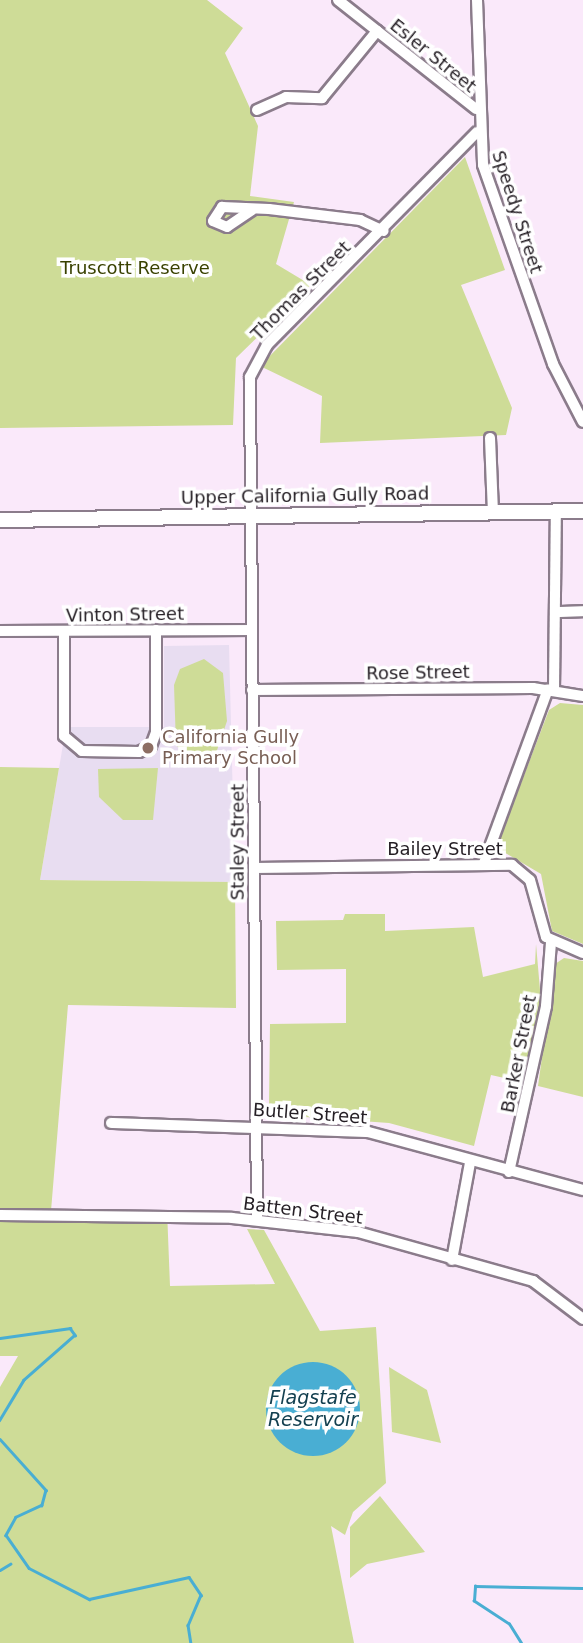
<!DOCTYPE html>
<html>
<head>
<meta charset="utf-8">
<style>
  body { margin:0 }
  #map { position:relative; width:583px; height:1643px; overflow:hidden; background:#fae9fa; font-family:"DejaVu Sans",sans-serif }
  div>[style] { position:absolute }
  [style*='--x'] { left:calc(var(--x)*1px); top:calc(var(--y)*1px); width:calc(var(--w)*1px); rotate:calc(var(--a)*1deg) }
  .education>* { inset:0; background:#e8ddf1 }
  .green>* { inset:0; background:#cedc97 }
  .water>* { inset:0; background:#49aed3 }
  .round { border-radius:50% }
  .stream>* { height:2.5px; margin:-1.25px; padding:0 1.25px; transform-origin:1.25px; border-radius:1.25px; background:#49aed3 }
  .roads { filter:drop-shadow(2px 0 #8b7c8b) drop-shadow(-2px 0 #8b7c8b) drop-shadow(0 2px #8b7c8b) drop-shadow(0 -2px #8b7c8b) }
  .street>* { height:10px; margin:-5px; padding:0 5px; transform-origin:5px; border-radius:5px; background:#fff }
  .secondary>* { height:14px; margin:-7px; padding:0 7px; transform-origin:7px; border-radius:7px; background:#fff }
  .dots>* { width:19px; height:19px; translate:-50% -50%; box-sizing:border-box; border:4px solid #fff; border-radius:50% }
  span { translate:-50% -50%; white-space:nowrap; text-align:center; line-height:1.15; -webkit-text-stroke:7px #fff; paint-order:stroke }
  .street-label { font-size:18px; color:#241e24 }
  .park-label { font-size:18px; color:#394101 }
  .education-label { font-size:18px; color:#785e54 }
  .left { translate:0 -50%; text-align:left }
  .water-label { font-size:19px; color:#144050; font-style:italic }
</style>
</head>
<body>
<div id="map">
  <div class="education">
    <div style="clip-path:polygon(229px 645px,235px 882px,40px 880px,66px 727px,164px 727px,164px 646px)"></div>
  </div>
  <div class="green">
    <div style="clip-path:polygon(0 0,207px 0,243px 28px,225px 53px,258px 126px,250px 196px,294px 202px,276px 264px,311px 285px,236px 358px,233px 425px,0 428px)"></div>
    <div style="clip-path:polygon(465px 157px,505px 270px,461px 285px,512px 408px,506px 435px,320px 443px,322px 396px,260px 366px)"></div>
    <div style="clip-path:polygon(204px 659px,223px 673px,227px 721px,216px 753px,190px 759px,176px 745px,174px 685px,180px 669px)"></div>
    <div style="clip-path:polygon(560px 703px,583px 705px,583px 944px,552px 931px,541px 874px,502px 851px,500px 838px,549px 710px)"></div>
    <div style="clip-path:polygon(0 767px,59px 768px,40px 880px,235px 882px,236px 1008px,68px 1005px,51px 1211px,167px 1210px,170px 1286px,275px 1284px,247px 1229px,264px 1230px,320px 1331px,376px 1327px,386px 1483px,353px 1512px,345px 1535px,331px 1526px,354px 1643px,0 1643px,0 1387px,18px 1356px,0 1356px)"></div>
    <div style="clip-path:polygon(158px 768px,153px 820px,123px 820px,99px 797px,98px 769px)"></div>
    <div style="clip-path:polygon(345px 914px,385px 914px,385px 931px,474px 927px,483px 977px,535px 964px,536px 944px,541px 1001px,523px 1082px,491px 1075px,474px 1146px,389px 1123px,277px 1115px,269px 1107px,270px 1024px,346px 1023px,346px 969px,277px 970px,276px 921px,343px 920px)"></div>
    <div style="clip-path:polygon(564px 958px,583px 961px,583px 1097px,538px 1086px,555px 964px)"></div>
    <div style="clip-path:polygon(389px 1367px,427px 1390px,441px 1443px,392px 1432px)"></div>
    <div style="clip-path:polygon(380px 1496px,425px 1552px,367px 1564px,350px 1578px,350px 1527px)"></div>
  </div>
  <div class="water">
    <div class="round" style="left:266px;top:1362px;width:94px;height:94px"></div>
  </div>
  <div class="stream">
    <div style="--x:0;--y:1338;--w:71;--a:-8.1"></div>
    <div style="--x:70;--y:1328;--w:9;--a:54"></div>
    <div style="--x:75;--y:1335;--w:68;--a:138.6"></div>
    <div style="--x:24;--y:1380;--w:47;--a:121"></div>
    <div style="--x:0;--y:1439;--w:69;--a:48"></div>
    <div style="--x:46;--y:1490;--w:16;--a:105"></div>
    <div style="--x:42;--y:1505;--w:29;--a:155"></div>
    <div style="--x:16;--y:1517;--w:21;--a:119"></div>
    <div style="--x:6;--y:1535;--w:40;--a:55.1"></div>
    <div style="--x:29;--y:1568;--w:68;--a:27.3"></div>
    <div style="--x:89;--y:1599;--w:102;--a:-12.4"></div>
    <div style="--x:189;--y:1577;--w:22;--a:56"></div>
    <div style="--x:201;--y:1595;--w:33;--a:113"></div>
    <div style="--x:188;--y:1625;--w:18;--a:81"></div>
    <div style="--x:0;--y:1570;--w:12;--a:-31"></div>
    <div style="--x:521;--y:1643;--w:22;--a:-122"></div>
    <div style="--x:509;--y:1624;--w:42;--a:-146.7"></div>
    <div style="--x:474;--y:1601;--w:15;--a:-86"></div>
    <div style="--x:475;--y:1586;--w:108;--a:1.1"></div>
  </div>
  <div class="roads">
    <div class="street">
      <div style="--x:338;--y:0;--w:176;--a:38.3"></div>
      <div style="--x:477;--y:0;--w:165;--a:87.9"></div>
      <div style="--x:483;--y:165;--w:211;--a:70.6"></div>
      <div style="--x:553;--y:364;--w:65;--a:62.7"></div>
      <div style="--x:257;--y:110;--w:32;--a:-24"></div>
      <div style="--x:286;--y:97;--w:36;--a:2"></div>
      <div style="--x:322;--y:98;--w:87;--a:-50.6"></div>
      <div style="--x:252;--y:210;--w:30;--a:146"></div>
      <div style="--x:227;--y:227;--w:15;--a:-157"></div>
      <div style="--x:213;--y:221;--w:17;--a:-57"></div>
      <div style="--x:222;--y:207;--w:47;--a:2.4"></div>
      <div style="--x:269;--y:209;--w:92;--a:6.9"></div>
      <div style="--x:360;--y:220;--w:26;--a:25"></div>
      <div style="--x:490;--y:438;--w:75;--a:87.7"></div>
      <div style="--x:558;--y:612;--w:25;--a:-2"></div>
      <div style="--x:0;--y:631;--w:251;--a:-0.2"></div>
      <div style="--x:64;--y:632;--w:104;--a:90"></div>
      <div style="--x:64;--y:736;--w:23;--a:40"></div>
      <div style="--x:82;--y:751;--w:57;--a:1"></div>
      <div style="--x:139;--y:752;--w:13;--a:-27"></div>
      <div style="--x:151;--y:746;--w:15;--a:-70"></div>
      <div style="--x:156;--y:732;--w:102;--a:-90"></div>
      <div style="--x:252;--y:690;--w:281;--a:-0.4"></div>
      <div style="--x:533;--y:688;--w:51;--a:9.1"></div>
      <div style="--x:554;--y:690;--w:178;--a:-89.4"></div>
      <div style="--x:484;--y:863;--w:185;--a:-69.8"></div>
      <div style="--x:255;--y:868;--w:257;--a:-0.7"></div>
      <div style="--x:512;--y:865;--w:23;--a:40"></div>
      <div style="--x:530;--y:880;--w:59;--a:74.3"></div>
      <div style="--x:546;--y:937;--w:40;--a:23.4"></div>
      <div style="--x:111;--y:1123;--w:257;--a:2"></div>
      <div style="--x:368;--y:1132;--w:223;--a:15.1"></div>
      <div style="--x:509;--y:1172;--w:170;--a:-77.4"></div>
      <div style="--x:546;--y:1006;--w:64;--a:-85.5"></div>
      <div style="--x:0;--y:1215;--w:232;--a:0.7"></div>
      <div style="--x:232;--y:1218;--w:127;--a:6.3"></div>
      <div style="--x:358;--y:1232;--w:182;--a:15.6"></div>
      <div style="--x:533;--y:1281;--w:63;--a:37.2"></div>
      <div style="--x:257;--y:1219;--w:842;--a:-90.48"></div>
      <div style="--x:250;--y:377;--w:36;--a:-62"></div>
      <div style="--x:267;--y:345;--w:299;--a:-45.4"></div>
      <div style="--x:452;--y:1260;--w:99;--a:-79.5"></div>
    </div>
    <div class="secondary">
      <div style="--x:0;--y:520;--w:583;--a:-0.88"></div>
    </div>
  </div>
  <div class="dots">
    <div style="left:148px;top:748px;background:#8d6e63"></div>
  </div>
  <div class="street-label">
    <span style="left:433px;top:56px;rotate:39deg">Esler Street</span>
    <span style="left:517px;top:212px;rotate:72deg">Speedy Street</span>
    <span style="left:301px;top:291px;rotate:-45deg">Thomas Street</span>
    <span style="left:305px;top:496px;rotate:-1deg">Upper California Gully Road</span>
    <span style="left:125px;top:615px;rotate:-1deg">Vinton Street</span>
    <span style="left:418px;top:673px;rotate:-1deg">Rose Street</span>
    <span style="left:238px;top:842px;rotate:-90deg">Staley Street</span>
    <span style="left:445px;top:849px">Bailey Street</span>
    <span style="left:519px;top:1054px;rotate:-79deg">Barker Street</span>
    <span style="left:310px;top:1114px;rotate:4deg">Butler Street</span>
    <span style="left:303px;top:1211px;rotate:7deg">Batten Street</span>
  </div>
  <div class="park-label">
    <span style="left:135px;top:268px">Truscott Reserve</span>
  </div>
  <div class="education-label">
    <span class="left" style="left:162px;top:748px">California Gully<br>Primary School</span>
  </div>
  <div class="water-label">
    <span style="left:313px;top:1409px">Flagstafe<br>Reservoir</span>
  </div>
</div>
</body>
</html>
